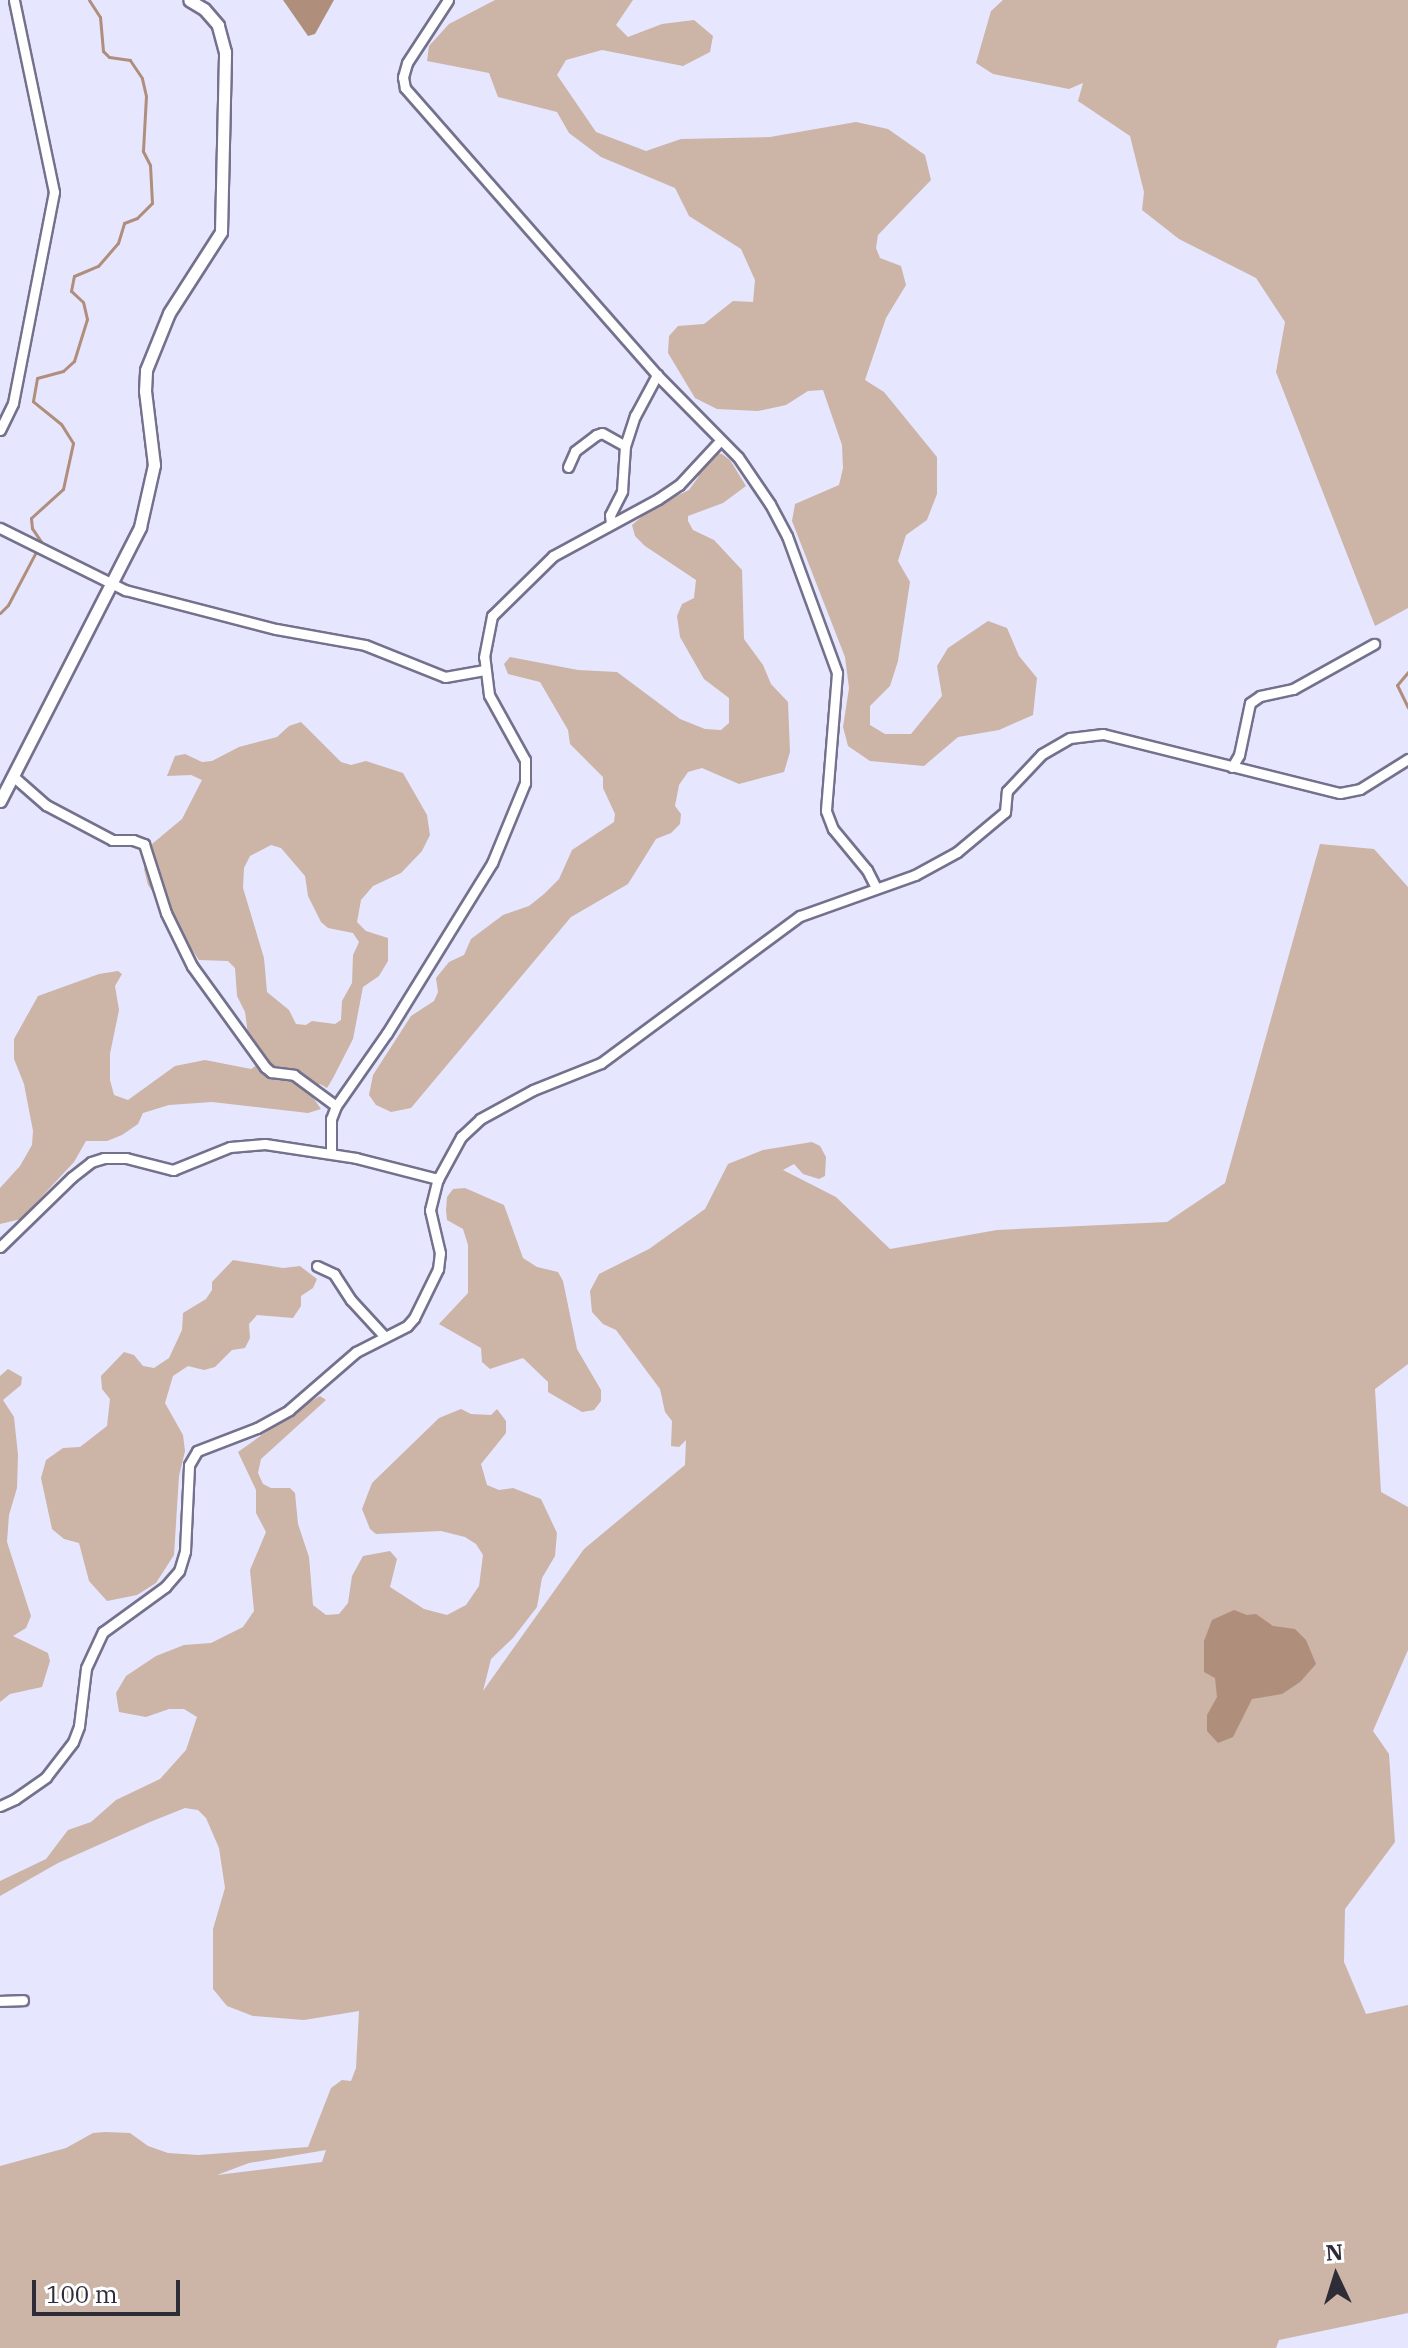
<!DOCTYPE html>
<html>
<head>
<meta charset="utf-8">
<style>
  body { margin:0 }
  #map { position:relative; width:1408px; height:2348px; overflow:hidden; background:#e7e6ff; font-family:"IBM Plex Serif",serif }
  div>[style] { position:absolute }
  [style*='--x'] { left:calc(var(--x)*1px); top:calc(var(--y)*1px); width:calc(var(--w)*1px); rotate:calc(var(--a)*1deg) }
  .green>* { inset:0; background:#ccb4a6 }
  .water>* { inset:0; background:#af8e7c }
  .stream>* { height:3px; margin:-1.5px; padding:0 1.5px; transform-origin:1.5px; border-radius:1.5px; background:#af8e7c }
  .roads { filter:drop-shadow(2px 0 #74718d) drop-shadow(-2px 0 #74718d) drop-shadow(0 2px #74718d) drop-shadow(0 -2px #74718d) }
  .minor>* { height:9px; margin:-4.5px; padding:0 4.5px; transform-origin:4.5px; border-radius:4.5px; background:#fff }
  .tertiary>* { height:11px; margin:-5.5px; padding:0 5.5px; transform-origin:5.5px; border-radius:5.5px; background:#fff }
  span { translate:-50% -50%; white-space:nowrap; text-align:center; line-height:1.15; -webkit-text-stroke:8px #fff; paint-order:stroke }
  .north { position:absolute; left:1296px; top:2236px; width:80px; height:80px; -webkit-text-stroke:6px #fff; paint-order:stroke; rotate:356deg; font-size:22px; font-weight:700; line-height:32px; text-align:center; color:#2d2c37 }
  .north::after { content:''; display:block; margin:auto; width:28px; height:36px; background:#2d2c37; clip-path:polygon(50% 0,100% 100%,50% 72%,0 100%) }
  .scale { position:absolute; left:32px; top:2280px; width:148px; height:36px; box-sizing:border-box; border:4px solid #2d2c37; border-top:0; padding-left:10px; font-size:24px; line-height:28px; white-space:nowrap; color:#2d2c37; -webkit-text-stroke:6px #fff; paint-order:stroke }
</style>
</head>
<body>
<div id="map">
  <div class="green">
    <div style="clip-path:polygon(495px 0,633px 0,616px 25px,628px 37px,662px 24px,694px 20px,713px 36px,710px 52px,683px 66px,602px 50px,566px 60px,557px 75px,596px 132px,646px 151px,681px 139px,770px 137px,856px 122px,888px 129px,925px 155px,931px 180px,878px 235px,876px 248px,880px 258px,901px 266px,906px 285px,886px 318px,865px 380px,884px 392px,937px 457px,937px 494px,927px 520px,906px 535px,898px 561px,910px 582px,898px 661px,890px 686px,870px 706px,870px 725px,885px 734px,911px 734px,942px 696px,937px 666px,948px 648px,988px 621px,1007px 628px,1019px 656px,1037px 678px,1033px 715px,999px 730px,958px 737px,924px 766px,870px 761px,848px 746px,843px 727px,849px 688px,845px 657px,792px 521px,795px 504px,839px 485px,843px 468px,842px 445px,823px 390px,808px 391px,786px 405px,758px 411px,717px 409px,695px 398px,668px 353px,669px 336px,678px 326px,704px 324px,733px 301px,753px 302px,755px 280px,741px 249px,689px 216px,675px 188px,601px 157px,569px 133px,557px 112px,498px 97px,489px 73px,427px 61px,429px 46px,449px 24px)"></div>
    <div style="clip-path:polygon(1003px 0,1408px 0,1408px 608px,1375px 626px,1276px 372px,1285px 322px,1256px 278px,1179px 239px,1142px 210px,1144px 192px,1130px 136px,1078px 101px,1083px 83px,1069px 89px,993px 74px,976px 63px,991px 11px)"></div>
    <div style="clip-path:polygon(709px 452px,722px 454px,730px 460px,746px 486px,723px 503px,688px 516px,688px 521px,693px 530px,714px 540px,742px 570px,744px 639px,763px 665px,771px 684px,788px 702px,790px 752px,784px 772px,739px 784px,702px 768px,688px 772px,679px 785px,675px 806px,681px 814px,680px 824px,671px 833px,656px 839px,628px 884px,571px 917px,411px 1108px,391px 1112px,376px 1105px,369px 1095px,373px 1075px,411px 1016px,434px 1001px,438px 992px,436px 978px,449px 962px,464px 955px,471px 939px,503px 915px,529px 906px,544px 894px,559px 879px,572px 850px,614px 822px,615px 814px,603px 788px,603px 777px,570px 744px,568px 730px,540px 682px,508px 674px,504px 664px,510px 657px,578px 670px,617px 672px,680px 719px,705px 729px,721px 730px,729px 723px,729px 698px,704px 679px,680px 637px,677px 616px,682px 604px,694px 598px,696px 580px,645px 546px,635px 536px,632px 525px,653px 507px,689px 490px,699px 476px,698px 466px)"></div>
    <div style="clip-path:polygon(evenodd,301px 722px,341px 762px,351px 765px,366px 761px,403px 773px,427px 815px,430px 835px,422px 851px,401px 873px,373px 886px,361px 900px,357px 922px,366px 931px,388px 938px,388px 961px,379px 976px,363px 987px,353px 1039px,333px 1078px,327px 1088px,320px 1084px,309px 1092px,321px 1109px,308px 1113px,212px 1102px,169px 1105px,143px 1113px,138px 1124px,122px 1135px,107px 1141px,86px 1141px,74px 1162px,21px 1219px,0 1224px,0 1188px,20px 1166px,32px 1145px,33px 1131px,24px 1084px,14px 1059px,14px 1039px,38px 996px,99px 974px,118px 971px,122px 974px,115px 986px,119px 1010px,110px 1054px,110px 1080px,114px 1095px,128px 1100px,175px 1066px,205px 1060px,251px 1069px,257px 1065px,250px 1050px,245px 1012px,237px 996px,235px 968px,228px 961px,199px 960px,148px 885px,144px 869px,152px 844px,182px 819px,202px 780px,191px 775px,167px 776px,175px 756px,185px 754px,202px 762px,212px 761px,239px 747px,277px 737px,289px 726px,301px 722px,271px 845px,281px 848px,305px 876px,308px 896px,321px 922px,328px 928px,353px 933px,359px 942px,353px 955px,352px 983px,342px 1001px,341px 1020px,335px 1024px,312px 1021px,306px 1025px,296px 1024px,289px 1010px,267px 992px,264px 958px,243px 888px,244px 868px,250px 856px,271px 845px)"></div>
    <div style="clip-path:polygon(evenodd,1320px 844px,1374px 849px,1408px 887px,1408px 1364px,1375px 1389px,1381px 1492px,1408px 1507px,1408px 1650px,1373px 1731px,1389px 1754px,1395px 1842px,1345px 1909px,1344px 1962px,1366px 2014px,1408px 2005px,1408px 2313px,1279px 2340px,1276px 2348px,0 2348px,0 2166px,66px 2148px,93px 2133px,105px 2132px,130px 2133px,148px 2146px,168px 2153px,198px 2155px,308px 2147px,331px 2088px,342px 2080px,351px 2081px,356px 2068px,359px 2011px,304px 2020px,253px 2016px,227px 2006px,213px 1989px,213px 1929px,225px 1888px,219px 1848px,206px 1818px,198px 1810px,185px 1808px,150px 1822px,58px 1863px,0 1896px,0 1881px,46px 1859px,68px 1830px,91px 1822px,116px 1800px,160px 1779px,186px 1750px,197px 1717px,184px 1709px,169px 1709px,146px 1717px,119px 1712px,116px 1693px,126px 1676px,156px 1656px,184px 1645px,211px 1643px,243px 1627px,254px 1611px,250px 1570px,266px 1532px,256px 1513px,256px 1490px,238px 1452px,301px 1407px,320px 1396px,326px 1400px,261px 1459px,258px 1473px,263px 1484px,271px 1488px,290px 1488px,295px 1493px,298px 1524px,309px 1557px,313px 1605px,326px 1615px,339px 1614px,348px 1603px,352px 1576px,363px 1556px,390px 1551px,397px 1559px,390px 1587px,424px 1609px,447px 1615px,466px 1605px,479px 1586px,483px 1555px,476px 1544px,465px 1537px,441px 1531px,376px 1534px,370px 1529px,362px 1509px,372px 1483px,439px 1418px,461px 1409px,471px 1414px,491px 1415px,497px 1409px,506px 1421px,506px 1433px,481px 1464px,487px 1485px,499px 1490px,513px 1488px,541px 1499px,557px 1533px,555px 1556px,542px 1578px,537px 1607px,513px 1638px,491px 1659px,483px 1691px,584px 1549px,685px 1465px,686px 1440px,679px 1447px,671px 1446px,672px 1421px,665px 1412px,660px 1389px,616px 1330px,603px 1324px,592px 1312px,590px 1291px,599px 1274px,649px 1249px,705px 1209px,728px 1164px,763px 1150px,812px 1142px,820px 1146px,826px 1157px,825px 1176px,819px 1179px,803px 1174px,794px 1164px,783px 1170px,836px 1197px,890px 1249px,997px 1230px,1167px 1222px,1225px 1183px,1320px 844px,326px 2150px,322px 2162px,217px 2175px,249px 2163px,326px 2150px)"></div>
    <div style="clip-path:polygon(465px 1188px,504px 1205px,523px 1258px,537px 1267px,558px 1272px,563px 1281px,577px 1349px,601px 1390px,601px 1401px,594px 1410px,582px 1412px,548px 1392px,548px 1382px,523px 1358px,490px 1369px,482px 1362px,481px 1348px,439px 1324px,468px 1293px,468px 1245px,463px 1229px,447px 1220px,446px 1210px,447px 1197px,453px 1189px)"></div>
    <div style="clip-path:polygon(233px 1260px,283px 1268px,300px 1266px,317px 1279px,313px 1288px,301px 1296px,301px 1306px,293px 1318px,257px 1315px,249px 1324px,250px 1338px,245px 1348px,232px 1350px,215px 1367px,204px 1370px,188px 1366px,173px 1376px,165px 1403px,183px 1435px,185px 1451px,179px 1476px,174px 1555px,156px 1583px,137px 1595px,107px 1601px,89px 1581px,79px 1543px,64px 1539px,52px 1529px,41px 1478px,46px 1460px,63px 1448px,80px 1447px,107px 1426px,110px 1399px,102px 1389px,101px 1376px,124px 1352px,134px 1355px,143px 1366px,154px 1368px,169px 1358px,182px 1330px,183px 1313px,206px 1299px,212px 1290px,212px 1282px)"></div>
    <div style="clip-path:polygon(8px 1369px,22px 1377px,21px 1385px,3px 1400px,14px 1417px,18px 1455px,17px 1488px,9px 1515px,7px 1542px,31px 1616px,26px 1628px,13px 1636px,48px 1653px,50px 1661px,42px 1687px,10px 1694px,0 1702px,0 1376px)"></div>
  </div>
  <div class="water">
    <div style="clip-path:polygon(283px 0,334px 0,315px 34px,308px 36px)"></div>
    <div style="clip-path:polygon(1234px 1610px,1247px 1615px,1256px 1614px,1273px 1626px,1295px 1629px,1306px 1640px,1316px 1664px,1300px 1682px,1282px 1694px,1252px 1699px,1233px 1737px,1218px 1743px,1207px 1731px,1207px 1715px,1217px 1697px,1215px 1678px,1204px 1672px,1204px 1641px,1212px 1620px)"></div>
  </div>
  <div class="stream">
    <div style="--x:42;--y:543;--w:18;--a:-124"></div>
    <div style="--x:32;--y:528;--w:10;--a:-96"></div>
    <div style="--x:31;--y:518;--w:43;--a:-42.2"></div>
    <div style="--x:63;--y:489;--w:47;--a:-77.7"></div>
    <div style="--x:73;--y:443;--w:22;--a:-122"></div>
    <div style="--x:61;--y:424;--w:36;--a:-141"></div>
    <div style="--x:33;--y:401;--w:23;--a:-80"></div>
    <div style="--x:37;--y:378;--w:27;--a:-15"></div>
    <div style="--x:63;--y:371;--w:15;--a:-42"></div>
    <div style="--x:74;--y:361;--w:44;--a:-72.8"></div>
    <div style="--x:87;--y:319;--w:17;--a:-103"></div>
    <div style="--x:83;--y:302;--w:16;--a:-137"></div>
    <div style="--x:71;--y:291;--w:15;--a:-79"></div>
    <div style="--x:74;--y:276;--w:26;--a:-23"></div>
    <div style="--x:98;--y:266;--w:30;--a:-49"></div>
    <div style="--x:118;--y:243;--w:21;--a:-73"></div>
    <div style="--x:124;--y:223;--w:14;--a:-21"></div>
    <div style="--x:137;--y:218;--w:21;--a:-45"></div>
    <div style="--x:152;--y:203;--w:38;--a:-93"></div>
    <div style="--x:150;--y:165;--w:16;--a:-117"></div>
    <div style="--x:143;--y:151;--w:55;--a:-86.9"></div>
    <div style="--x:146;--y:96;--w:18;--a:-103"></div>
    <div style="--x:142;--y:78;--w:22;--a:-124"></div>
    <div style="--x:130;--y:60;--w:21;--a:-172"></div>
    <div style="--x:109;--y:57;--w:8;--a:-135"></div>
    <div style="--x:103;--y:51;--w:34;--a:-95"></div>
    <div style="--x:100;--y:17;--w:20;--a:-123"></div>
    <div style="--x:0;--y:613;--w:11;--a:-45"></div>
    <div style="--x:8;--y:605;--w:60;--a:-62.2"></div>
    <div style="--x:1408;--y:672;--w:17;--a:130"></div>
    <div style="--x:1397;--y:685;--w:25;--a:64"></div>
  </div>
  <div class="roads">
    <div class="minor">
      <div style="--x:448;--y:0;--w:75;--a:123.1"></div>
      <div style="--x:407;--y:63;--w:15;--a:106"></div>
      <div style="--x:403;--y:77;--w:11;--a:80"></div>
      <div style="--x:405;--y:88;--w:382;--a:48.7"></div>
      <div style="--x:657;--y:375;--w:115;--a:45.4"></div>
      <div style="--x:738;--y:457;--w:57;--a:55.8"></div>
      <div style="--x:770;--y:504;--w:36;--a:62"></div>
      <div style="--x:787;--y:536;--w:146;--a:69.9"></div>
      <div style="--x:837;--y:673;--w:138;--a:94.6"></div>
      <div style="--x:826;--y:811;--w:19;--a:69"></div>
      <div style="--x:833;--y:829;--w:53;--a:50.3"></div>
      <div style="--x:867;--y:870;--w:18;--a:63"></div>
      <div style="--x:0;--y:430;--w:30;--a:-64"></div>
      <div style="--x:13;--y:403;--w:215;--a:-79"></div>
      <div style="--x:54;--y:192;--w:196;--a:-101.8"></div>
      <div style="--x:568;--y:467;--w:17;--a:-66"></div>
      <div style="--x:575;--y:451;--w:26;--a:-37"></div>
      <div style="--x:596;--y:435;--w:6;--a:-18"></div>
      <div style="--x:602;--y:433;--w:26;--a:29"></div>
      <div style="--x:611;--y:524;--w:9;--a:-96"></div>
      <div style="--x:610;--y:515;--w:27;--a:-63"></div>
      <div style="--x:622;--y:491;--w:45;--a:-86.2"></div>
      <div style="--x:625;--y:446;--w:32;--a:-72"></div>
      <div style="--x:635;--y:416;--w:47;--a:-61.8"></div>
      <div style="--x:0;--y:528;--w:140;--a:26.4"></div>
      <div style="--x:125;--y:590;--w:156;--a:14.5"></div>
      <div style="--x:276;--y:629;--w:90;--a:10.2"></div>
      <div style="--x:365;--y:645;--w:86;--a:21.8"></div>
      <div style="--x:445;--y:677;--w:40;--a:-10"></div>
      <div style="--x:1232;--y:767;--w:14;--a:-60"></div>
      <div style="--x:1239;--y:755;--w:53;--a:-78.1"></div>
      <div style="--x:1250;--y:703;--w:12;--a:-35"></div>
      <div style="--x:1260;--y:696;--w:34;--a:-12"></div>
      <div style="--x:1293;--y:689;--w:93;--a:-29.1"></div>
      <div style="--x:14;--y:777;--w:43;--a:41.2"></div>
      <div style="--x:46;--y:805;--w:75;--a:27.9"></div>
      <div style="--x:112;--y:840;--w:21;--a:0"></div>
      <div style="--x:133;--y:840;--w:12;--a:20"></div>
      <div style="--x:144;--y:844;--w:72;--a:72.3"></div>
      <div style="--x:166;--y:913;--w:59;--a:63.9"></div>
      <div style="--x:192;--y:966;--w:125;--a:54.1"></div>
      <div style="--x:265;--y:1067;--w:8;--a:40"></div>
      <div style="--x:271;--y:1072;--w:23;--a:7"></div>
      <div style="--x:294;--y:1075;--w:52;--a:36.4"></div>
      <div style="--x:331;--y:1153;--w:34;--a:-90"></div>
      <div style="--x:331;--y:1119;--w:14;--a:-69"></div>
      <div style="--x:336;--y:1106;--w:89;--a:-55.1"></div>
      <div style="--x:387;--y:1033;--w:200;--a:-58.3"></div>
      <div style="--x:492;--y:863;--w:87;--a:-67.6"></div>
      <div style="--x:525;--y:783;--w:23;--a:-90"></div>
      <div style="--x:525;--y:760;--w:74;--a:-119"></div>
      <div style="--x:489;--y:695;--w:38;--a:-97"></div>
      <div style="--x:484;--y:657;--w:42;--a:-79"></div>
      <div style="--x:492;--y:616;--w:86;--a:-44.5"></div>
      <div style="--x:553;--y:556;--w:119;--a:-28.5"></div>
      <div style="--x:658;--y:499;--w:25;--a:-34"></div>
      <div style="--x:679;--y:485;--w:59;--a:-47.1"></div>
      <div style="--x:0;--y:1247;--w:100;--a:-44.2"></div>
      <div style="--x:72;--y:1177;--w:24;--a:-38"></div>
      <div style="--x:91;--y:1162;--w:14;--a:-17"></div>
      <div style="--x:104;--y:1158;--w:22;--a:0"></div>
      <div style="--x:126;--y:1158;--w:49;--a:14.3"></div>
      <div style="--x:173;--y:1170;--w:61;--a:-22"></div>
      <div style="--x:230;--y:1147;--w:35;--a:-5"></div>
      <div style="--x:265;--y:1144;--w:92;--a:8.7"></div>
      <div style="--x:356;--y:1158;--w:85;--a:14.4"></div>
      <div style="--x:317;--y:1266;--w:19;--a:25"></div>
      <div style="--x:334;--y:1274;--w:31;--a:57"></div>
      <div style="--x:351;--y:1300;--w:50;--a:47.4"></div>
      <div style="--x:0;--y:1806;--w:17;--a:-25"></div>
      <div style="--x:15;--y:1799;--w:38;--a:-35"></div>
      <div style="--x:46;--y:1777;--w:44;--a:-52.4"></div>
      <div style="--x:73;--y:1742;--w:17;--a:-69"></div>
      <div style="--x:79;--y:1726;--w:58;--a:-83.1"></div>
      <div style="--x:86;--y:1668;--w:40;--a:-65"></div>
      <div style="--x:103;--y:1632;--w:77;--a:-36"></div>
      <div style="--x:165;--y:1587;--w:21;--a:-49"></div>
      <div style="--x:179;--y:1571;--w:21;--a:-73"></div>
      <div style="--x:185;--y:1551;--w:86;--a:-87.3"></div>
      <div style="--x:189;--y:1465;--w:16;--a:-60"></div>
      <div style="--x:197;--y:1451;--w:64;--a:-21"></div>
      <div style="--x:257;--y:1428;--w:37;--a:-29"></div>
      <div style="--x:289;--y:1410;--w:89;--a:-40.9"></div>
      <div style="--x:356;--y:1352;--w:57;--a:-27"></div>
      <div style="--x:407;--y:1326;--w:11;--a:-49"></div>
      <div style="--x:414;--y:1318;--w:55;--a:-63.9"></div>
      <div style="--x:438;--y:1269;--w:16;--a:-83"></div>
      <div style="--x:440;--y:1253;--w:44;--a:-103.1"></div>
      <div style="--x:430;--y:1210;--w:32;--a:-76"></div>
      <div style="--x:438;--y:1179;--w:48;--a:-61.3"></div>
      <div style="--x:461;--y:1137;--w:26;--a:-43"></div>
      <div style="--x:480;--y:1119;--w:60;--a:-28.7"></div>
      <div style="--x:533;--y:1090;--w:73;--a:-21.7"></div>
      <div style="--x:601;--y:1063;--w:247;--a:-36.5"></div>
      <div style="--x:800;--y:916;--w:122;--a:-19.6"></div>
      <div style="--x:915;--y:875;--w:48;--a:-28.7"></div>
      <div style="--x:957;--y:852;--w:62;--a:-39.8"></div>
      <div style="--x:1005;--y:812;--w:21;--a:-85"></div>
      <div style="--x:1007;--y:791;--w:51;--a:-46.6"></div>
      <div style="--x:1042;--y:754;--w:32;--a:-30"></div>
      <div style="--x:1070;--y:738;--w:33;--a:-7"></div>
      <div style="--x:1103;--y:734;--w:244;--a:14"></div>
      <div style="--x:1340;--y:793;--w:20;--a:-11"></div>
      <div style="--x:1360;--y:789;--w:57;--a:-32"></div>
      <div style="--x:0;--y:2001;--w:23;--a:-2"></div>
    </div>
    <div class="tertiary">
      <div style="--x:0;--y:801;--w:308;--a:-62.9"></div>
      <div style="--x:140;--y:527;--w:64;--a:-77.3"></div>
      <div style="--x:154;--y:465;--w:75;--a:-96.9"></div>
      <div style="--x:145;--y:391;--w:21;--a:-87"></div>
      <div style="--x:146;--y:370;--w:61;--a:-68"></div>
      <div style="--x:169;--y:313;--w:96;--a:-57.3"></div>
      <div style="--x:221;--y:232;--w:180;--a:-88.7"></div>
      <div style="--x:225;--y:52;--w:28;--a:-105"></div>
      <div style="--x:218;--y:25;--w:21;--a:-131"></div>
      <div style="--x:204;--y:9;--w:17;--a:-149"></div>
    </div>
  </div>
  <div class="north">N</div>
  <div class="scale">100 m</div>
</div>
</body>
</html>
